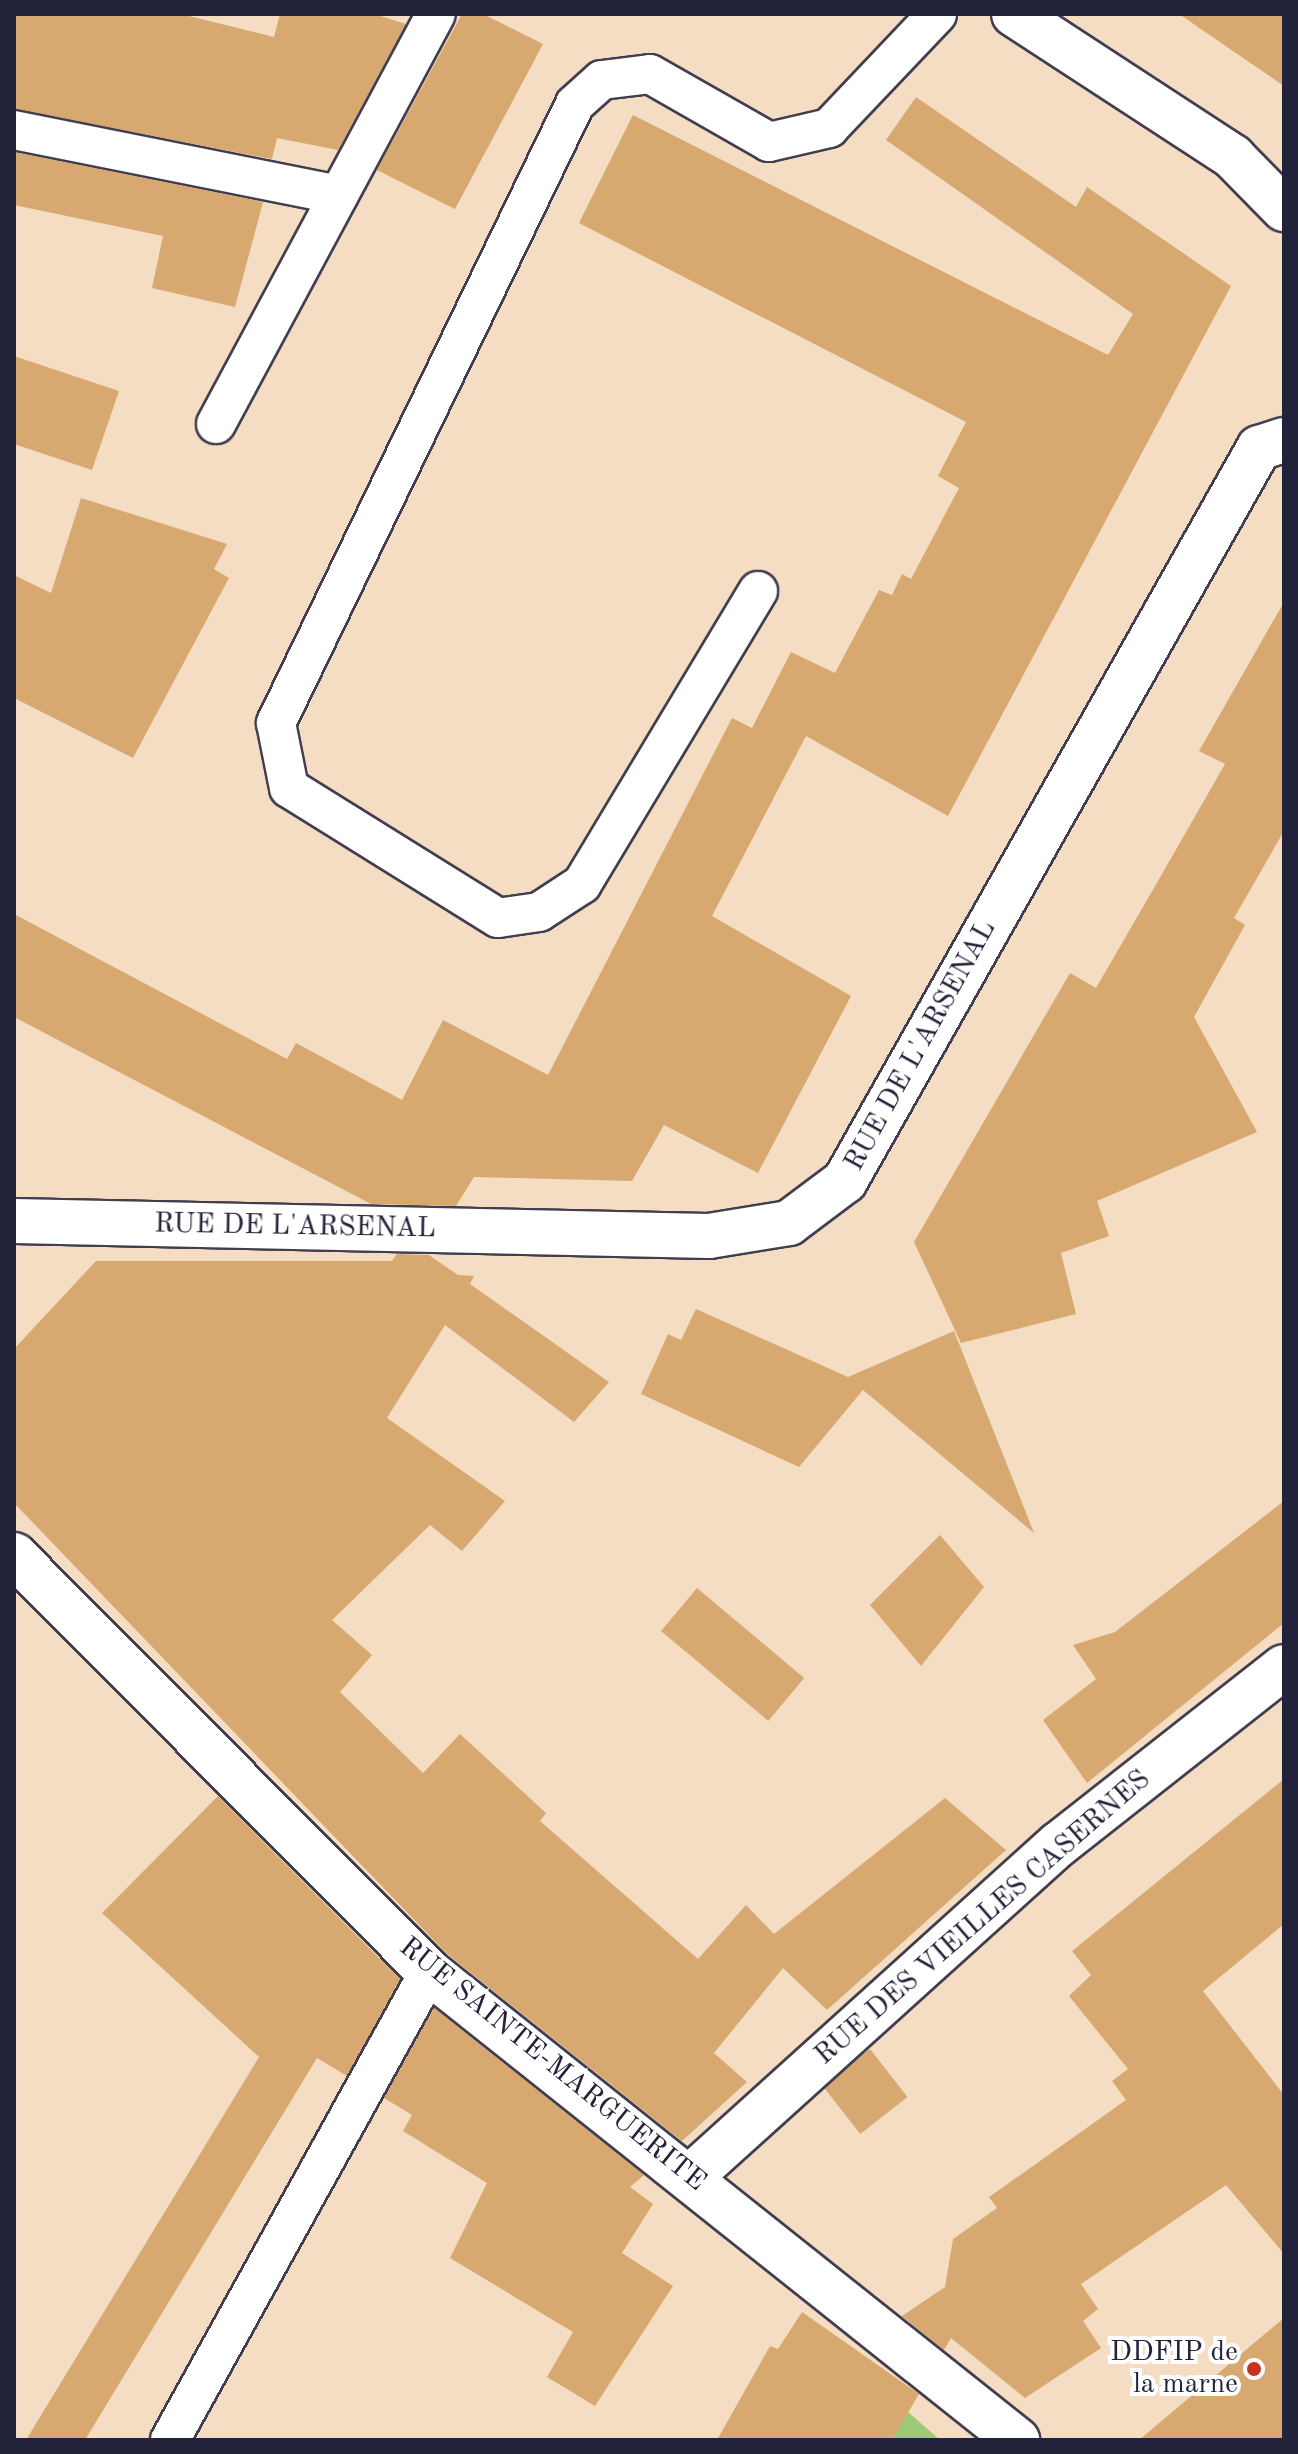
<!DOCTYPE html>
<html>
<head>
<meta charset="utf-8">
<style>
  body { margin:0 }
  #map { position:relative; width:1298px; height:2454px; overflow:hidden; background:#f4ddc2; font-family:"Old Standard TT",serif }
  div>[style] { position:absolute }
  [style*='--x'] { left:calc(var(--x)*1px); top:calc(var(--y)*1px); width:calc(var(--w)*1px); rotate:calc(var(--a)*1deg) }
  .green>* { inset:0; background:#9dc875 }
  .building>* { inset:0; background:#d7a971; transform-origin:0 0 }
  .roads { filter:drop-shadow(2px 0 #423e4f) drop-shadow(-2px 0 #423e4f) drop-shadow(0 2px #423e4f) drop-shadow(0 -2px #423e4f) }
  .lane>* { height:38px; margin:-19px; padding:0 19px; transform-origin:19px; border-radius:19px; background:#fff }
  .street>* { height:44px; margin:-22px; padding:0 22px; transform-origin:22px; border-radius:22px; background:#fff }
  .dots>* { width:22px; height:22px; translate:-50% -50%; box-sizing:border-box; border:4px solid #fff; border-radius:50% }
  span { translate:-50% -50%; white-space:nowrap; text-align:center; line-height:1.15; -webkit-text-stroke:8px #fff; paint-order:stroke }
  .street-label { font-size:28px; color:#22223b }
  .poi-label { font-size:28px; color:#22223b }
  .right { translate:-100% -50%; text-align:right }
  .frame { position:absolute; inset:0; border:16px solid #22223b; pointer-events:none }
</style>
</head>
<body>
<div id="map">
  <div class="green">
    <div style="clip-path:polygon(908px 2412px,940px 2440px,892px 2440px)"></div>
  </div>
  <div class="building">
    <div style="clip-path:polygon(14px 14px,181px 14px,274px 37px,280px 14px,374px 14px,406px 24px,338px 150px,277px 138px,272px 159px,14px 109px)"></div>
    <div style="clip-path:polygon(462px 14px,483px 14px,543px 44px,455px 209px,377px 170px)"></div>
    <div style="clip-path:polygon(1179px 14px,1284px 14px,1284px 86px)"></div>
    <div style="clip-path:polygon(916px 97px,1076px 207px,1087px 187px,1231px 286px,948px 816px,806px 736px,712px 916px,851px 996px,758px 1173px,664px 1125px,632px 1181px,474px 1177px,456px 1206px,371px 1204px,14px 1017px,14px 914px,287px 1059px,296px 1043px,402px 1100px,443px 1020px,548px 1075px,732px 718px,752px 728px,791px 652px,835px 673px,879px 590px,892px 595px,902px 574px,911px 579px,959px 488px,938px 476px,966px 422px,579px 223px,633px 115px,1108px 355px,1133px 314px,886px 140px)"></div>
    <div style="clip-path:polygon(14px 152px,263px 202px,235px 307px,152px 288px,163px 236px,14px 205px)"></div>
    <div style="clip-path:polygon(14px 356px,119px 391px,92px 470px,14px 444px)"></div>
    <div style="clip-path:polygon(81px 498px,227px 544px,214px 569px,229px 578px,133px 758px,14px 698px,14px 575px,51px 593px)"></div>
    <div style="clip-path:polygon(1284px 602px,1284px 831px,1234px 918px,1245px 925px,1194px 1017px,1257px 1132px,1097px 1201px,1109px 1236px,1061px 1253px,1076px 1314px,961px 1343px,914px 1242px,1070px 973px,1096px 988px,1158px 881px,1225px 764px,1199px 751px)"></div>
    <div style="clip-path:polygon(397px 1254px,429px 1255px,458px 1275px,474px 1276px,470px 1284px,609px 1382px,574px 1422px,445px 1325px,387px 1418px,505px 1501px,462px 1551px,430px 1525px,332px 1620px,372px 1655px,340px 1692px,423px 1773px,460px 1734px,546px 1813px,540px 1821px,698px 1959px,746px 1905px,774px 1934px,945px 1798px,1006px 1850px,827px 2010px,783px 1968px,714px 2053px,747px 2082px,682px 2141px,446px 1953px,14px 1503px,14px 1349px,96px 1261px,392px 1261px)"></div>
    <div style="clip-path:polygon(696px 1309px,848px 1377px,954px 1331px,1034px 1533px,863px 1390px,799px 1467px,641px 1394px,668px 1334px,681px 1340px)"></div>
    <div style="clip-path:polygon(1284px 1501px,1284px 1623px,1087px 1783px,1043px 1720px,1096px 1679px,1073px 1645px,1115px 1632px)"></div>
    <div style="clip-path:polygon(940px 1535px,984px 1587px,921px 1666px,870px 1605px)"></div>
    <div style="left:697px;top:1588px;width:140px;height:56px;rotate:40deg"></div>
    <div style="clip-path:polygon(1284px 1779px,1284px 1924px,1203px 1991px,1284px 2095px,1284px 2254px,1226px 2185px,1081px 2284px,1098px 2309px,1083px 2321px,1101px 2348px,1025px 2398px,951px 2338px,944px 2350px,902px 2316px,945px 2287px,953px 2239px,997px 2208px,989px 2197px,1126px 2100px,1112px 2081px,1128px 2069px,1069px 1996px,1091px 1975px,1072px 1951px)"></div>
    <div style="clip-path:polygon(218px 1796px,400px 1979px,347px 2076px,317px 2058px,85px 2440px,26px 2440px,259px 2057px,102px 1913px)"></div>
    <div style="clip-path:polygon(434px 2008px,644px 2175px,630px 2187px,653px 2204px,622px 2253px,673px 2286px,595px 2406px,547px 2377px,573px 2332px,450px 2258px,487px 2183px,403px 2131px,412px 2115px,384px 2098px)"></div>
    <div style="left:870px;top:2049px;width:61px;height:60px;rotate:52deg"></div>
    <div style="clip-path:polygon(802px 2312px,919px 2394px,892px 2440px,717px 2440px,770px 2346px,778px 2349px)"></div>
    <div style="clip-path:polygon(1284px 2318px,1284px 2440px,1139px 2440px)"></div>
  </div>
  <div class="roads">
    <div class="lane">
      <div style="--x:14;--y:130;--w:331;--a:11.3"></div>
      <div style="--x:216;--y:424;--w:465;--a:-61.8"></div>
      <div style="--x:758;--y:591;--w:342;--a:121"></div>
      <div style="--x:582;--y:884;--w:51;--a:146.9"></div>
      <div style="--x:539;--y:912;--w:41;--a:171.7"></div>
      <div style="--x:498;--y:918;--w:246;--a:-148.1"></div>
      <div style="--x:289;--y:788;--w:66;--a:-101.3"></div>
      <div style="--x:276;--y:723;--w:687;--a:-64.22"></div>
      <div style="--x:575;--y:104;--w:36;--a:-42"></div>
      <div style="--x:602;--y:80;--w:48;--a:-7.1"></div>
      <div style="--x:650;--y:74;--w:137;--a:29.7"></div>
      <div style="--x:769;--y:142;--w:62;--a:-13.1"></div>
      <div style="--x:829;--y:128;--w:157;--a:-46.5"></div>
      <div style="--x:170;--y:2440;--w:535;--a:-61.04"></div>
    </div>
    <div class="street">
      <div style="--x:1014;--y:14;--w:262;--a:33.1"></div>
      <div style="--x:1233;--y:157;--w:73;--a:45.6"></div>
      <div style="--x:14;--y:1221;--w:695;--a:1.24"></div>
      <div style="--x:709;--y:1236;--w:81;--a:-9.2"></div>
      <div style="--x:789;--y:1223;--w:70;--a:-36.9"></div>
      <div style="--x:845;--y:1181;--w:842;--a:-60.54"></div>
      <div style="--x:1259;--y:448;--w:26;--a:-18"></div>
      <div style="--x:14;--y:1555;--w:588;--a:45.14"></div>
      <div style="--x:429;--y:1972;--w:752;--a:38.52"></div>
      <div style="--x:689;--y:2178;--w:498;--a:-42.1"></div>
      <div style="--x:1059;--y:1844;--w:286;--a:-38.2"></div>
    </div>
  </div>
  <div class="dots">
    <div style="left:1254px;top:2369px;background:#c8321e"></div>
  </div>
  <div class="street-label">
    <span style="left:921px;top:1046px;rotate:-61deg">RUE DE L'ARSENAL</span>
    <span style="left:295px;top:1227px;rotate:1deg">RUE DE L'ARSENAL</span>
    <span style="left:983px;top:1918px;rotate:-41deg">RUE DES VIEILLES CASERNES</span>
    <span style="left:552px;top:2065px;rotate:39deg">RUE SAINTE-MARGUERITE</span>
  </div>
  <div class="poi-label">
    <span class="right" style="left:1238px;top:2369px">DDFIP de<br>la marne</span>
  </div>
  <div class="frame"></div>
</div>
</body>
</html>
